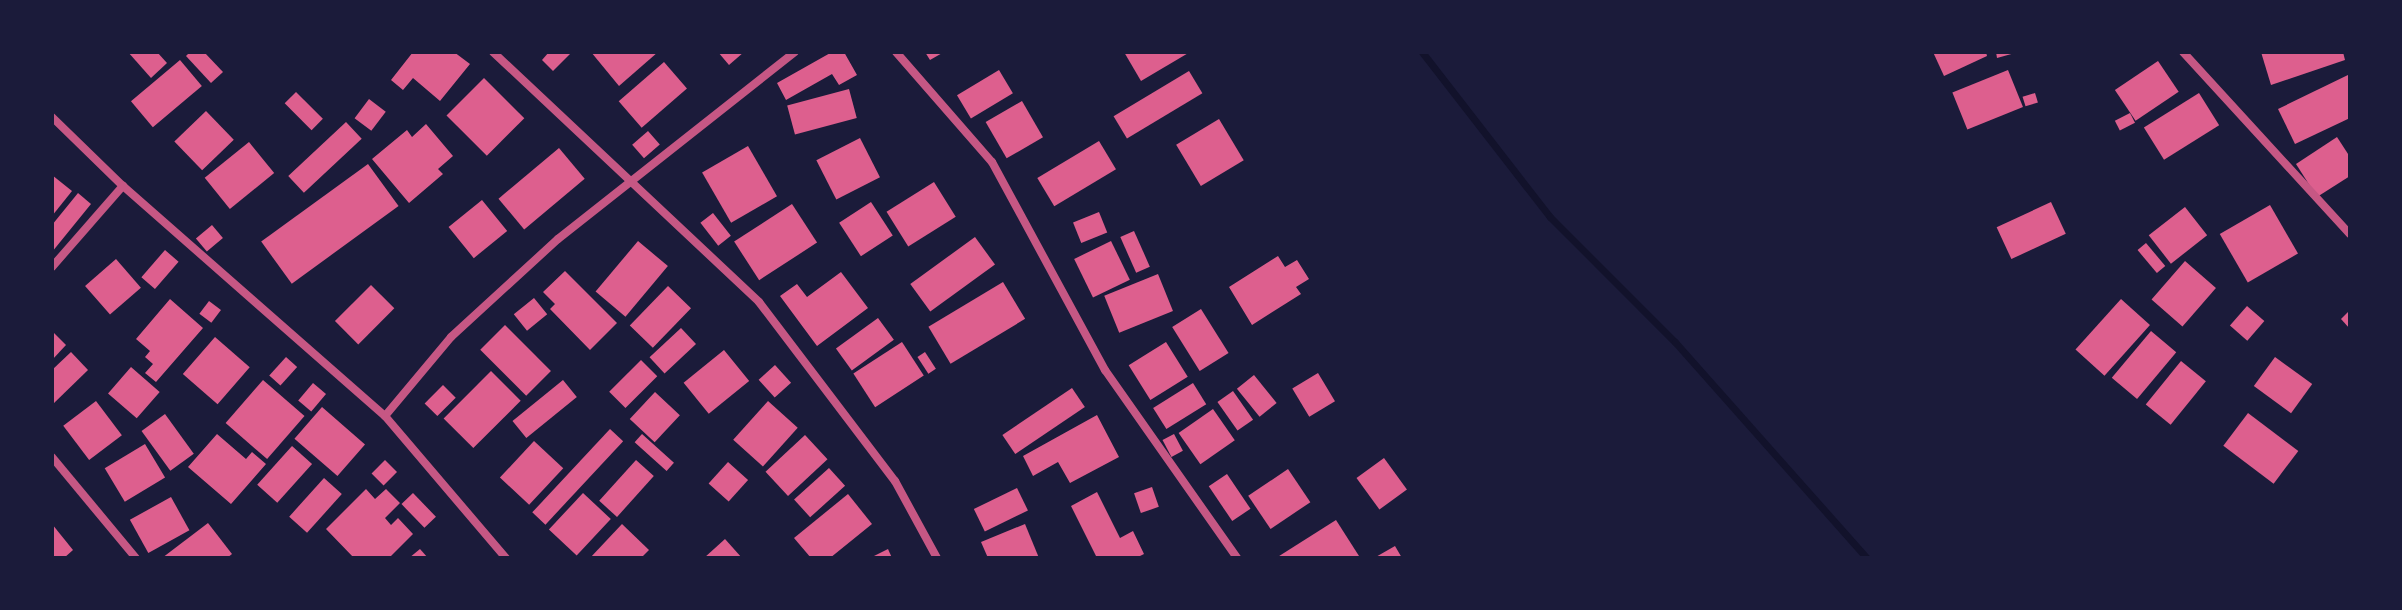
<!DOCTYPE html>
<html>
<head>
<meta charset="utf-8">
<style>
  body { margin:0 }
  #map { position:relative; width:2402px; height:610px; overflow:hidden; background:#1b1b3a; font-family:"Space Grotesk",sans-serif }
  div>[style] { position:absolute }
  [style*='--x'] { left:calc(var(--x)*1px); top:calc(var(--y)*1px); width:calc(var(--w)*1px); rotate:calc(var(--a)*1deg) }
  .stream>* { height:7px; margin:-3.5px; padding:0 3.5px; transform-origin:3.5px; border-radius:3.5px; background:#12122b }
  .building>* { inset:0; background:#dd5f8e; transform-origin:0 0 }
  .minor>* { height:8px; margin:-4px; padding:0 4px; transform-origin:4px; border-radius:4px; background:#c65784 }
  span { translate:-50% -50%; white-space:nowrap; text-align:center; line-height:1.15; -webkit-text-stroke:7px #1b1b3a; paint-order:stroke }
  .frame { position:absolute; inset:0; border:54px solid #1b1b3a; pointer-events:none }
</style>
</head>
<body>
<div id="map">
  <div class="stream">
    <div style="--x:1422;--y:52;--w:209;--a:52.2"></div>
    <div style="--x:1550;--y:217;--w:177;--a:45"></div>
    <div style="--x:1675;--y:342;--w:289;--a:48.4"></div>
  </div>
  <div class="building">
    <div style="clip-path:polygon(128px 52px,157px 52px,167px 63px,151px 78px)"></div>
    <div style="clip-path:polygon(190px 52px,204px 52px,223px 72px,211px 83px,186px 56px)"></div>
    <div style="clip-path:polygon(413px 52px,454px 52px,470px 64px,440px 101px,413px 78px,403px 90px,391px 80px)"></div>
    <div style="clip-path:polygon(549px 52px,572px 52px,553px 71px,542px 60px)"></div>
    <div style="clip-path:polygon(591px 52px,658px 52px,619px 86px)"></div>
    <div style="clip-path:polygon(718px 52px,744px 52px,729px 65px)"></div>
    <div style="clip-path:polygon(832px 52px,844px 52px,857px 75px,839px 85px,832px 74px,786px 100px,777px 83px)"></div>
    <div style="clip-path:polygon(925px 52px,944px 52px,930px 60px)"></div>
    <div style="clip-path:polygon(1124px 52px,1190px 52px,1141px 81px)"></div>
    <div style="clip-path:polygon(1933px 52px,1986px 52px,1987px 56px,1944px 76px)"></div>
    <div style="clip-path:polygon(1996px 52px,2015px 52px,2015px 53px,1997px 58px)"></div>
    <div style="clip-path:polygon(2261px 52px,2343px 52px,2345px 60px,2271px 85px)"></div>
    <div style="left:180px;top:60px;width:34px;height:64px;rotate:50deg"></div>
    <div style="left:2158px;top:61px;width:37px;height:52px;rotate:56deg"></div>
    <div style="left:664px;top:62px;width:35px;height:60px;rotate:49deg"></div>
    <div style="left:999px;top:70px;width:27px;height:49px;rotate:59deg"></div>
    <div style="left:2008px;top:70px;width:40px;height:60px;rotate:68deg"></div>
    <div style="left:1189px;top:71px;width:26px;height:88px;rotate:59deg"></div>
    <div style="clip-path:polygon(2350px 74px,2350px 118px,2295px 144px,2278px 109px)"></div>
    <div style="left:484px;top:78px;width:57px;height:53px;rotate:45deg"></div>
    <div style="left:849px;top:89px;width:30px;height:64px;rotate:75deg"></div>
    <div style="left:296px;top:92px;width:38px;height:16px;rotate:45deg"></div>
    <div style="left:2035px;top:93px;width:10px;height:13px;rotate:73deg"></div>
    <div style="left:2199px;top:93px;width:38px;height:65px;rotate:58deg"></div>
    <div style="left:369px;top:99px;width:21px;height:24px;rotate:37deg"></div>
    <div style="left:1022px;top:101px;width:42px;height:42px;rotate:60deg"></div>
    <div style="left:206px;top:111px;width:40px;height:44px;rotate:46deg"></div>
    <div style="left:2130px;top:113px;width:11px;height:17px;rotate:63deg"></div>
    <div style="left:1219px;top:119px;width:48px;height:50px;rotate:59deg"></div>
    <div style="left:346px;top:122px;width:23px;height:79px;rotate:47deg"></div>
    <div style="clip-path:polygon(426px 124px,453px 156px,438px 169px,443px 174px,409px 203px,372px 159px,407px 130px,412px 137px)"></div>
    <div style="left:648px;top:131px;width:18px;height:21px;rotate:49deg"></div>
    <div style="clip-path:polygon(2337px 137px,2350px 157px,2350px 176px,2317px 197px,2296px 164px)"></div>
    <div style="left:860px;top:138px;width:44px;height:49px;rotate:63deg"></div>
    <div style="left:1099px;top:141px;width:33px;height:72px;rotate:59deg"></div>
    <div style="left:249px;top:142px;width:40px;height:57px;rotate:51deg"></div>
    <div style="left:748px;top:146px;width:58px;height:53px;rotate:60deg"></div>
    <div style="left:559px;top:148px;width:40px;height:79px;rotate:50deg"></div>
    <div style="left:368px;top:164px;width:52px;height:132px;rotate:54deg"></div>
    <div style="clip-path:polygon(52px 175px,72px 191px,52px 216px)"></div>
    <div style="left:934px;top:182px;width:41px;height:56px;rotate:58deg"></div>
    <div style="clip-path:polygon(78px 193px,91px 204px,52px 252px,52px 225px)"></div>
    <div style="left:482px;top:200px;width:40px;height:43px;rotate:51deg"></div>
    <div style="left:871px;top:202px;width:40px;height:38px;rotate:57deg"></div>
    <div style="left:2051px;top:202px;width:35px;height:60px;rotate:65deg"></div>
    <div style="left:792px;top:204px;width:46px;height:69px;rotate:57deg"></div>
    <div style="left:2270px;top:205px;width:56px;height:58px;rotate:60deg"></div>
    <div style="left:2185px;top:207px;width:36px;height:46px;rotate:52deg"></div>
    <div style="left:1099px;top:212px;width:22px;height:28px;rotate:68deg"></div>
    <div style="left:713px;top:213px;width:29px;height:16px;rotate:52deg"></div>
    <div style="left:212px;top:225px;width:17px;height:21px;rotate:50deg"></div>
    <div style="left:1134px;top:231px;width:39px;height:15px;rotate:66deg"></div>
    <div style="left:975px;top:237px;width:34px;height:80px;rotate:54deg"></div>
    <div style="left:638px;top:241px;width:39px;height:66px;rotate:40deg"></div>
    <div style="left:1111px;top:241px;width:43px;height:41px;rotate:64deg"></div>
    <div style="left:2146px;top:243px;width:30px;height:11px;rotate:50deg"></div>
    <div style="left:165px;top:250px;width:18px;height:36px;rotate:41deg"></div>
    <div style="clip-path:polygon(1278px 256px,1285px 267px,1297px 260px,1309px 279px,1296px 287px,1301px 294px,1252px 325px,1229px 287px)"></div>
    <div style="left:116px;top:259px;width:38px;height:41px;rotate:49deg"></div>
    <div style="left:2185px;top:261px;width:41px;height:51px;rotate:41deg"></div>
    <div style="clip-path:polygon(565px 271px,617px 323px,590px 350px,550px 309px,555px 304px,543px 292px)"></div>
    <div style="clip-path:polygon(841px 272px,868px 308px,817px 346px,780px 296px,797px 284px,807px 297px)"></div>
    <div style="left:1158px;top:274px;width:40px;height:58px;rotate:68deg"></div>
    <div style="left:1003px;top:282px;width:43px;height:87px;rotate:59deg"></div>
    <div style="left:371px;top:285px;width:33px;height:51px;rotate:45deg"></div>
    <div style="left:668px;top:286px;width:32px;height:55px;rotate:44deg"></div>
    <div style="left:534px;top:298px;width:21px;height:26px;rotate:51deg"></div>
    <div style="clip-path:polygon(170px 299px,203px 328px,156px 382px,145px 373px,153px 364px,145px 357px,150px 351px,136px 339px)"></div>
    <div style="left:2121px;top:299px;width:39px;height:68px;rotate:42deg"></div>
    <div style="left:209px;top:301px;width:15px;height:16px;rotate:37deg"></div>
    <div style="left:2247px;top:306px;width:23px;height:26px;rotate:41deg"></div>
    <div style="left:1201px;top:309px;width:52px;height:34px;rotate:58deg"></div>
    <div style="clip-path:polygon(2350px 310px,2350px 329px,2341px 319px)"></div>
    <div style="left:878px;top:318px;width:27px;height:52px;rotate:54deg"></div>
    <div style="left:505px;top:325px;width:65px;height:35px;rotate:45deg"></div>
    <div style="left:681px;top:328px;width:22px;height:43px;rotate:47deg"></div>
    <div style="clip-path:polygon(52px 331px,66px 345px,52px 360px)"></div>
    <div style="left:2151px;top:331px;width:33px;height:61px;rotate:40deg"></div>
    <div style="left:215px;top:337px;width:46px;height:49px;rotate:41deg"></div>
    <div style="left:902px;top:342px;width:40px;height:58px;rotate:57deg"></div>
    <div style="left:1166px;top:342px;width:41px;height:44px;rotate:58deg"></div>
    <div style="left:724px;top:350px;width:40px;height:52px;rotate:51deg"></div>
    <div style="clip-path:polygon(71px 352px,88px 370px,52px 405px,52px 370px)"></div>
    <div style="left:925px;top:352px;width:20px;height:9px;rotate:57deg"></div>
    <div style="left:286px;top:357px;width:15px;height:25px;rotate:42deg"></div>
    <div style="left:2275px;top:357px;width:46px;height:36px;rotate:36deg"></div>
    <div style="left:641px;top:360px;width:23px;height:45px;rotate:45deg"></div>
    <div style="left:2181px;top:361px;width:32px;height:56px;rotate:39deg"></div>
    <div style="left:775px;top:365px;width:24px;height:22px;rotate:48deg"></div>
    <div style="left:131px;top:367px;width:38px;height:35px;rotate:41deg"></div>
    <div style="left:491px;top:371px;width:42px;height:67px;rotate:45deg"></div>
    <div style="left:1318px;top:373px;width:33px;height:30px;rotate:59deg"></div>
    <div style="left:1254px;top:375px;width:36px;height:22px;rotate:51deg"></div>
    <div style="left:263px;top:380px;width:55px;height:57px;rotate:41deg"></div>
    <div style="left:563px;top:380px;width:22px;height:65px;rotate:51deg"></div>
    <div style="left:313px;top:383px;width:17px;height:23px;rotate:40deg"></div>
    <div style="left:1193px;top:383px;width:25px;height:47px;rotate:58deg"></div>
    <div style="left:443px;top:385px;width:18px;height:26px;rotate:45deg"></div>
    <div style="left:1072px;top:388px;width:23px;height:84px;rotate:56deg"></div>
    <div style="left:1233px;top:391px;width:35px;height:19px;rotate:55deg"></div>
    <div style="left:655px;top:392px;width:34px;height:37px;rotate:43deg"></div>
    <div style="left:96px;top:401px;width:43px;height:41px;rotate:53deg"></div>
    <div style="left:768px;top:401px;width:40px;height:52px;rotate:42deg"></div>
    <div style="left:322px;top:407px;width:57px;height:42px;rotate:41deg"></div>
    <div style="left:1213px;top:409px;width:38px;height:42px;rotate:55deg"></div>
    <div style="left:2248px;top:413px;width:63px;height:41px;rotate:37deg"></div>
    <div style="left:165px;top:414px;width:49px;height:29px;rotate:54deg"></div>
    <div style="clip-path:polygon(1097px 415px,1119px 457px,1070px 483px,1058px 462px,1033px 476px,1023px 456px)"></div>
    <div style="left:610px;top:429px;width:18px;height:114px;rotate:43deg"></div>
    <div style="clip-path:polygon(217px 434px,246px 459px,252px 452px,266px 464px,231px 504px,188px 467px)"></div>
    <div style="left:642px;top:434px;width:43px;height:11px;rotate:42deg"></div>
    <div style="left:1174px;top:434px;width:19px;height:13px;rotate:62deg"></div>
    <div style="left:805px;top:435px;width:33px;height:54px;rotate:47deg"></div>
    <div style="left:534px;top:441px;width:40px;height:50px;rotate:43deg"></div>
    <div style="left:145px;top:444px;width:39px;height:47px;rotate:59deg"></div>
    <div style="left:292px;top:446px;width:27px;height:52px;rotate:42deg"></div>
    <div style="left:1384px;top:458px;width:39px;height:34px;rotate:54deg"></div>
    <div style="left:385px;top:460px;width:17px;height:19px;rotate:45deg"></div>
    <div style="left:636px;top:460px;width:24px;height:55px;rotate:42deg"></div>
    <div style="left:728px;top:462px;width:27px;height:29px;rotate:42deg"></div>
    <div style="left:829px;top:468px;width:24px;height:47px;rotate:48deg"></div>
    <div style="left:1288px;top:469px;width:40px;height:48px;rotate:56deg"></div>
    <div style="left:1227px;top:474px;width:42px;height:22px;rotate:56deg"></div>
    <div style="left:324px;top:478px;width:24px;height:52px;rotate:42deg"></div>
    <div style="left:1152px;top:487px;width:21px;height:19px;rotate:71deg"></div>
    <div style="left:1017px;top:488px;width:25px;height:48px;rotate:64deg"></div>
    <div style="clip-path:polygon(366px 489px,375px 499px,386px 489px,400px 503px,385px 518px,391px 525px,398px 518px,413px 534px,389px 558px,354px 558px,326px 529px)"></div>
    <div style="clip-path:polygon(1097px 492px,1120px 538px,1133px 531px,1144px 554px,1136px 558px,1097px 558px,1071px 506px)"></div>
    <div style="left:413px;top:493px;width:33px;height:16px;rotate:46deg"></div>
    <div style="left:583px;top:493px;width:38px;height:50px;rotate:43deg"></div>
    <div style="clip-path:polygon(848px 494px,872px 524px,830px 558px,811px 558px,794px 538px)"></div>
    <div style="left:171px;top:497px;width:38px;height:47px;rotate:61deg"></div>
    <div style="clip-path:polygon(1336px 520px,1359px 556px,1356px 558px,1276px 558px)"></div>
    <div style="clip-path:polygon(208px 523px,232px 554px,227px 558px,162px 558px)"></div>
    <div style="clip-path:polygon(52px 524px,73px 550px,64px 558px,52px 558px)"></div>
    <div style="clip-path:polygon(622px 524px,649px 550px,641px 558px,590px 558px)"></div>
    <div style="clip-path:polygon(1025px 524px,1039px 558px,988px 558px,981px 542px)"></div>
    <div style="clip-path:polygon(725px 539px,742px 558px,704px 558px)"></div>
    <div style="clip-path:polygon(1395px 546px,1402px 558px,1374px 558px)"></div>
    <div style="clip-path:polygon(420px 549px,428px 558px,409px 558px)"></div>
    <div style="clip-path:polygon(888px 549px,892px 558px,870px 558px)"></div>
  </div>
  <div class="minor">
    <div style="--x:493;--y:52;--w:365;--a:43.2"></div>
    <div style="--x:759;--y:302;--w:225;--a:52.8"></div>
    <div style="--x:895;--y:481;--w:88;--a:61.4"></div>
    <div style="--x:896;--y:52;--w:146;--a:48.9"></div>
    <div style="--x:992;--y:162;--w:237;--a:61.5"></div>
    <div style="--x:1105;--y:370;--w:230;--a:54.9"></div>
    <div style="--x:2183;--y:52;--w:247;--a:47.5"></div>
    <div style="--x:52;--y:117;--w:99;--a:44.2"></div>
    <div style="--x:123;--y:186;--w:349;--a:41.3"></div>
    <div style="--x:385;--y:416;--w:187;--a:49.6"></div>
    <div style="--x:52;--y:267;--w:108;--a:-48.8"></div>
    <div style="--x:385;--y:416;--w:103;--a:-50.1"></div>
    <div style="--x:451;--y:337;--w:145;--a:-42.5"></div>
    <div style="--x:558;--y:239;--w:302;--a:-38.3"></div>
    <div style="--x:52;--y:457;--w:131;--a:50.3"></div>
  </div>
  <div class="frame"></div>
</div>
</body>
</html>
